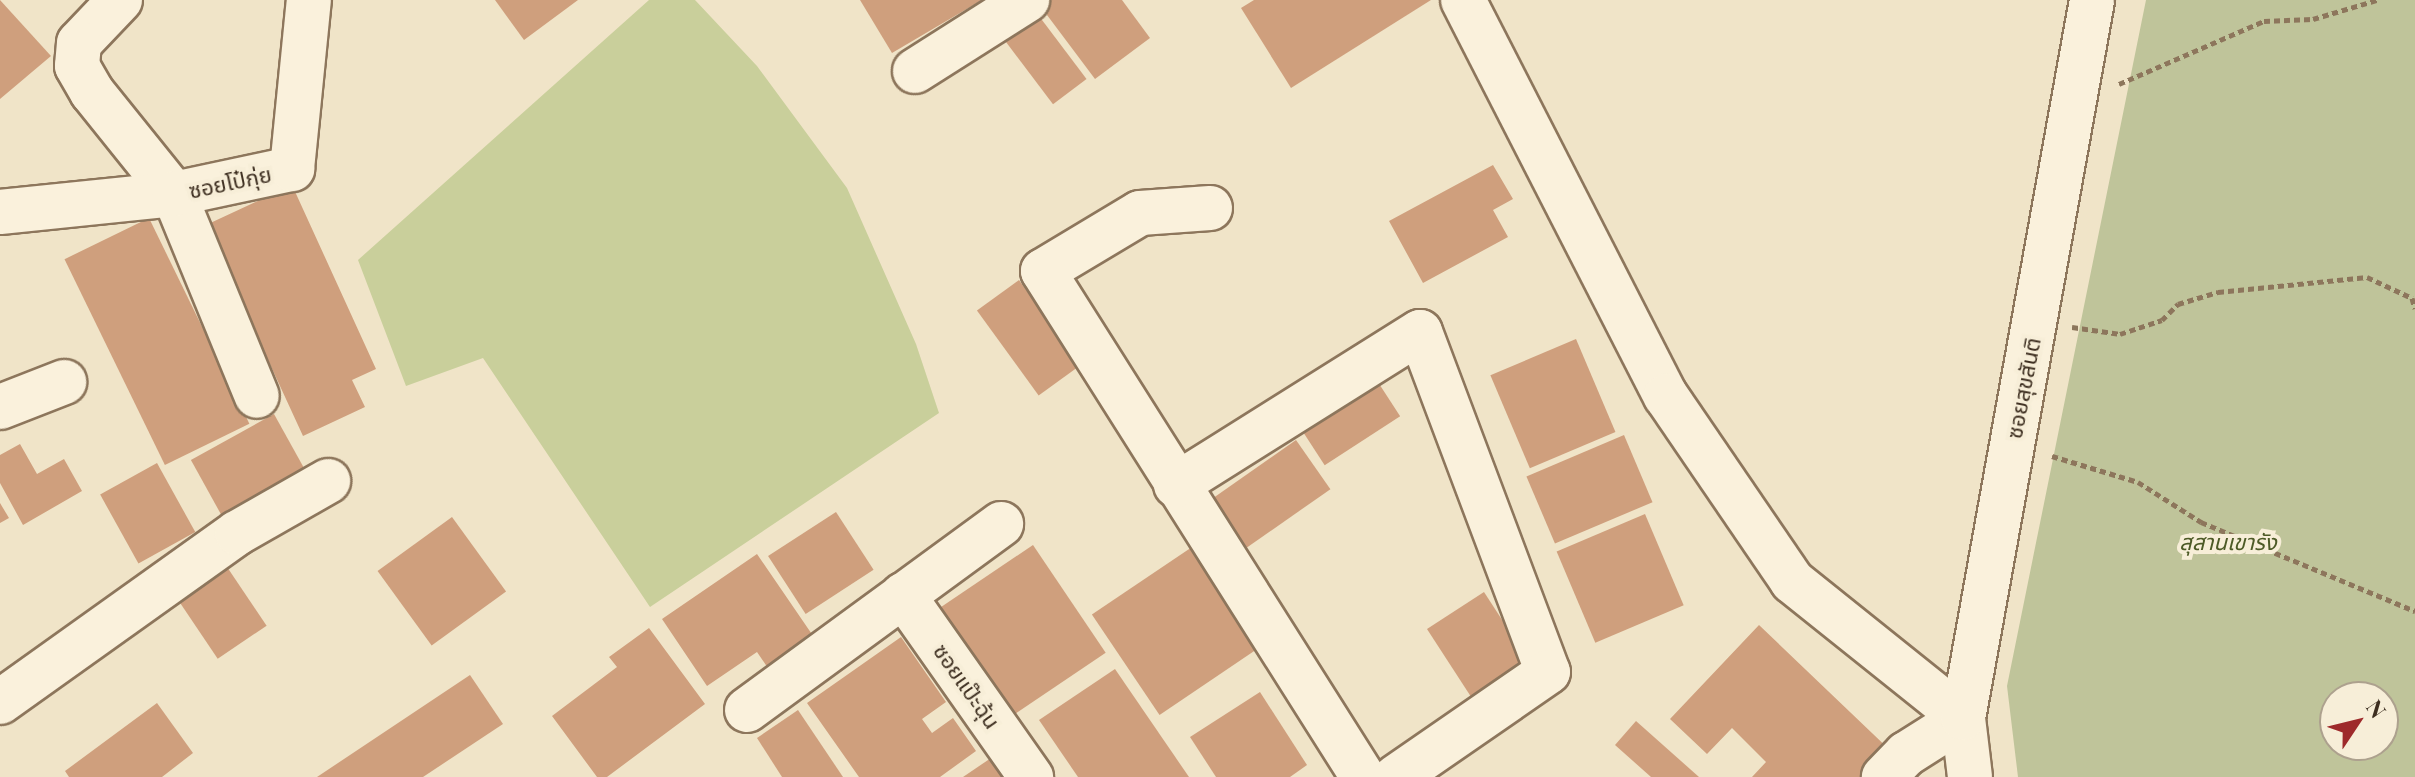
<!DOCTYPE html>
<html>
<head>
<meta charset="utf-8">
<style>
  body { margin:0 }
  #map { position:relative; width:2415px; height:777px; overflow:hidden; background:#f0e4c8; font-family:"Playfair Display","Noto Sans Thai",serif }
  div>[style] { position:absolute }
  [style*='--x'] { left:calc(var(--x)*1px); top:calc(var(--y)*1px); width:calc(var(--w)*1px); rotate:calc(var(--a)*1deg) }
  .green>* { inset:0; background:#c9cf9b }
  .cemetery>* { inset:0; background:#bfc49a }
  .building>* { inset:0; background:#cf9f7d; transform-origin:0 0 }
  .path>* { height:5px; margin-top:-2.5px; transform-origin:0; background:repeating-linear-gradient(90deg,#8d765c 0 6px,transparent 0 10px) }
  .roads { filter:drop-shadow(2px 0 #8d765c) drop-shadow(-2px 0 #8d765c) drop-shadow(0 2px #8d765c) drop-shadow(0 -2px #8d765c) }
  .minor>* { height:44px; margin:-22px; padding:0 22px; transform-origin:22px; border-radius:22px; background:#faf1dc }
  span { translate:-50% -50%; white-space:nowrap; text-align:center; line-height:1.15; -webkit-text-stroke:8px #f7eed8; paint-order:stroke }
  .street-label { font-size:22px; color:#3d2e20 }
  .park-label { font-size:22px; color:#4d5a26; font-style:italic }
  .north { position:absolute; left:2319px; top:681px; width:80px; height:80px; box-sizing:border-box; background:#f7eed8; border:2px solid #ada18e; border-radius:50%; rotate:55deg; font-size:22px; font-weight:700; line-height:32px; text-align:center; color:#3d2e20 }
  .north::after { content:''; display:block; margin:auto; width:28px; height:36px; background:#9e2a2b; clip-path:polygon(50% 0,100% 100%,50% 72%,0 100%) }
</style>
</head>
<body>
<div id="map">
  <div class="green">
    <div style="clip-path:polygon(649px 0,695px 0,757px 66px,847px 188px,916px 344px,939px 413px,650px 607px,483px 358px,406px 386px,358px 260px)"></div>
  </div>
  <div class="cemetery">
    <div style="clip-path:polygon(evenodd,2146px 0,2415px 0,2415px 777px,2018px 777px,2007px 686px,2146px 0,2335px 697px,2383px 697px,2383px 745px,2335px 745px,2335px 697px)"></div>
  </div>
  <div class="building">
    <div style="clip-path:polygon(0 0,51px 56px,0 99px)"></div>
    <div style="clip-path:polygon(495px 0,578px 0,524px 40px)"></div>
    <div style="clip-path:polygon(860px 0,982px 0,892px 53px)"></div>
    <div style="clip-path:polygon(1050px 0,1122px 0,1150px 38px,1095px 79px,1041px 7px)"></div>
    <div style="clip-path:polygon(1254px 0,1431px 0,1291px 88px,1241px 8px)"></div>
    <div style="left:1039px;top:16px;width:79px;height:42px;rotate:53deg"></div>
    <div style="clip-path:polygon(1493px 165px,1513px 199px,1493px 210px,1508px 237px,1423px 283px,1389px 221px)"></div>
    <div style="clip-path:polygon(292px 185px,376px 369px,352px 380px,365px 407px,303px 436px,206px 225px)"></div>
    <div style="left:149px;top:218px;width:229px;height:94px;rotate:64deg"></div>
    <div style="left:1019px;top:280px;width:105px;height:52px;rotate:54deg"></div>
    <div style="left:1576px;top:339px;width:101px;height:93px;rotate:67deg"></div>
    <div style="left:1374px;top:376px;width:48px;height:90px;rotate:57deg"></div>
    <div style="left:274px;top:414px;width:73px;height:95px;rotate:61deg"></div>
    <div style="left:1624px;top:435px;width:73px;height:106px;rotate:67deg"></div>
    <div style="left:1296px;top:440px;width:60px;height:108px;rotate:55deg"></div>
    <div style="clip-path:polygon(20px 444px,37px 474px,64px 459px,82px 491px,23px 525px,0 483px,0 455px)"></div>
    <div style="left:157px;top:463px;width:79px;height:65px;rotate:61deg"></div>
    <div style="clip-path:polygon(0 503px,9px 518px,0 523px)"></div>
    <div style="left:836px;top:512px;width:69px;height:81px;rotate:57deg"></div>
    <div style="left:1645px;top:514px;width:99px;height:96px;rotate:67deg"></div>
    <div style="left:452px;top:517px;width:92px;height:92px;rotate:54deg"></div>
    <div style="left:1198px;top:543px;width:121px;height:128px;rotate:56deg"></div>
    <div style="left:1033px;top:545px;width:130px;height:114px;rotate:56deg"></div>
    <div style="clip-path:polygon(757px 554px,820px 646px,774px 677px,757px 652px,707px 686px,662px 619px)"></div>
    <div style="left:223px;top:561px;width:78px;height:59px;rotate:56deg"></div>
    <div style="left:1484px;top:592px;width:82px;height:68px;rotate:57deg"></div>
    <div style="clip-path:polygon(1759px 625px,1895px 755px,1874px 777px,1752px 777px,1766px 762px,1732px 728px,1707px 754px,1670px 719px)"></div>
    <div style="clip-path:polygon(649px 628px,705px 704px,607px 777px,597px 777px,552px 716px,617px 667px,609px 657px)"></div>
    <div style="clip-path:polygon(901px 637px,946px 702px,922px 719px,932px 733px,953px 718px,976px 751px,940px 777px,859px 777px,807px 703px)"></div>
    <div style="clip-path:polygon(1115px 669px,1189px 777px,1078px 777px,1039px 720px)"></div>
    <div style="clip-path:polygon(470px 675px,503px 724px,423px 777px,317px 777px)"></div>
    <div style="clip-path:polygon(1260px 692px,1307px 765px,1290px 777px,1216px 777px,1190px 737px)"></div>
    <div style="clip-path:polygon(157px 703px,193px 753px,162px 777px,69px 777px,65px 771px)"></div>
    <div style="clip-path:polygon(798px 710px,843px 777px,782px 777px,757px 738px)"></div>
    <div style="clip-path:polygon(1636px 721px,1699px 777px,1651px 777px,1615px 745px)"></div>
    <div style="clip-path:polygon(991px 758px,1004px 777px,963px 777px)"></div>
  </div>
  <div class="path">
    <div style="--x:2119;--y:84;--w:158;--a:-23.5"></div>
    <div style="--x:2264;--y:21;--w:49;--a:-2.3"></div>
    <div style="--x:2313;--y:19;--w:67;--a:-16.5"></div>
    <div style="--x:2072;--y:327;--w:49;--a:8.3"></div>
    <div style="--x:2120;--y:334;--w:44;--a:-18.4"></div>
    <div style="--x:2162;--y:320;--w:23;--a:-45"></div>
    <div style="--x:2178;--y:304;--w:42;--a:-16.7"></div>
    <div style="--x:2218;--y:292;--w:150;--a:-5.7"></div>
    <div style="--x:2367;--y:277;--w:50;--a:25"></div>
    <div style="--x:2412;--y:298;--w:11;--a:75"></div>
    <div style="--x:2052;--y:456;--w:90;--a:16.8"></div>
    <div style="--x:2138;--y:482;--w:75;--a:32.4"></div>
    <div style="--x:2201;--y:522;--w:232;--a:22.6"></div>
  </div>
  <div class="roads">
    <div class="minor">
      <div style="--x:120;--y:0;--w:59;--a:133.6"></div>
      <div style="--x:79;--y:43;--w:23;--a:95"></div>
      <div style="--x:77;--y:66;--w:30;--a:60"></div>
      <div style="--x:92;--y:92;--w:131;--a:51.2"></div>
      <div style="--x:174;--y:194;--w:218;--a:67.7"></div>
      <div style="--x:1463;--y:0;--w:445;--a:62.9"></div>
      <div style="--x:1666;--y:396;--w:224;--a:55.7"></div>
      <div style="--x:1792;--y:581;--w:219;--a:38.7"></div>
      <div style="--x:1963;--y:718;--w:67;--a:147.7"></div>
      <div style="--x:1906;--y:754;--w:32;--a:134"></div>
      <div style="--x:915;--y:71;--w:133;--a:-32.4"></div>
      <div style="--x:1210;--y:208;--w:70;--a:175.9"></div>
      <div style="--x:1140;--y:213;--w:113;--a:149.1"></div>
      <div style="--x:1043;--y:271;--w:599;--a:57.69"></div>
      <div style="--x:0;--y:212;--w:175;--a:-5.9"></div>
      <div style="--x:174;--y:194;--w:121;--a:-12"></div>
      <div style="--x:292;--y:169;--w:170;--a:-84.3"></div>
      <div style="--x:0;--y:407;--w:69;--a:-21.3"></div>
      <div style="--x:1176;--y:485;--w:288;--a:-32.1"></div>
      <div style="--x:1420;--y:332;--w:363;--a:69.4"></div>
      <div style="--x:1548;--y:672;--w:185;--a:145.4"></div>
      <div style="--x:903;--y:595;--w:223;--a:54.9"></div>
      <div style="--x:0;--y:702;--w:291;--a:-35.5"></div>
      <div style="--x:237;--y:533;--w:105;--a:-29.7"></div>
      <div style="--x:747;--y:710;--w:315;--a:-36.2"></div>
      <div style="--x:1970;--y:777;--w:59;--a:-96.8"></div>
      <div style="--x:1963;--y:718;--w:729;--a:-79.81"></div>
    </div>
  </div>
  <div class="street-label">
    <span style="left:230px;top:182px;rotate:-12deg">ซอยโป๋กุ่ย</span>
    <span style="left:2023px;top:388px;rotate:-79deg">ซอยสุขสันติ</span>
    <span style="left:967px;top:686px;rotate:55deg">ซอยแป๊ะฉุ้น</span>
  </div>
  <div class="park-label">
    <span style="left:2228px;top:542px">สุสานเขารัง</span>
  </div>
  <div class="north">N</div>
</div>
</body>
</html>
